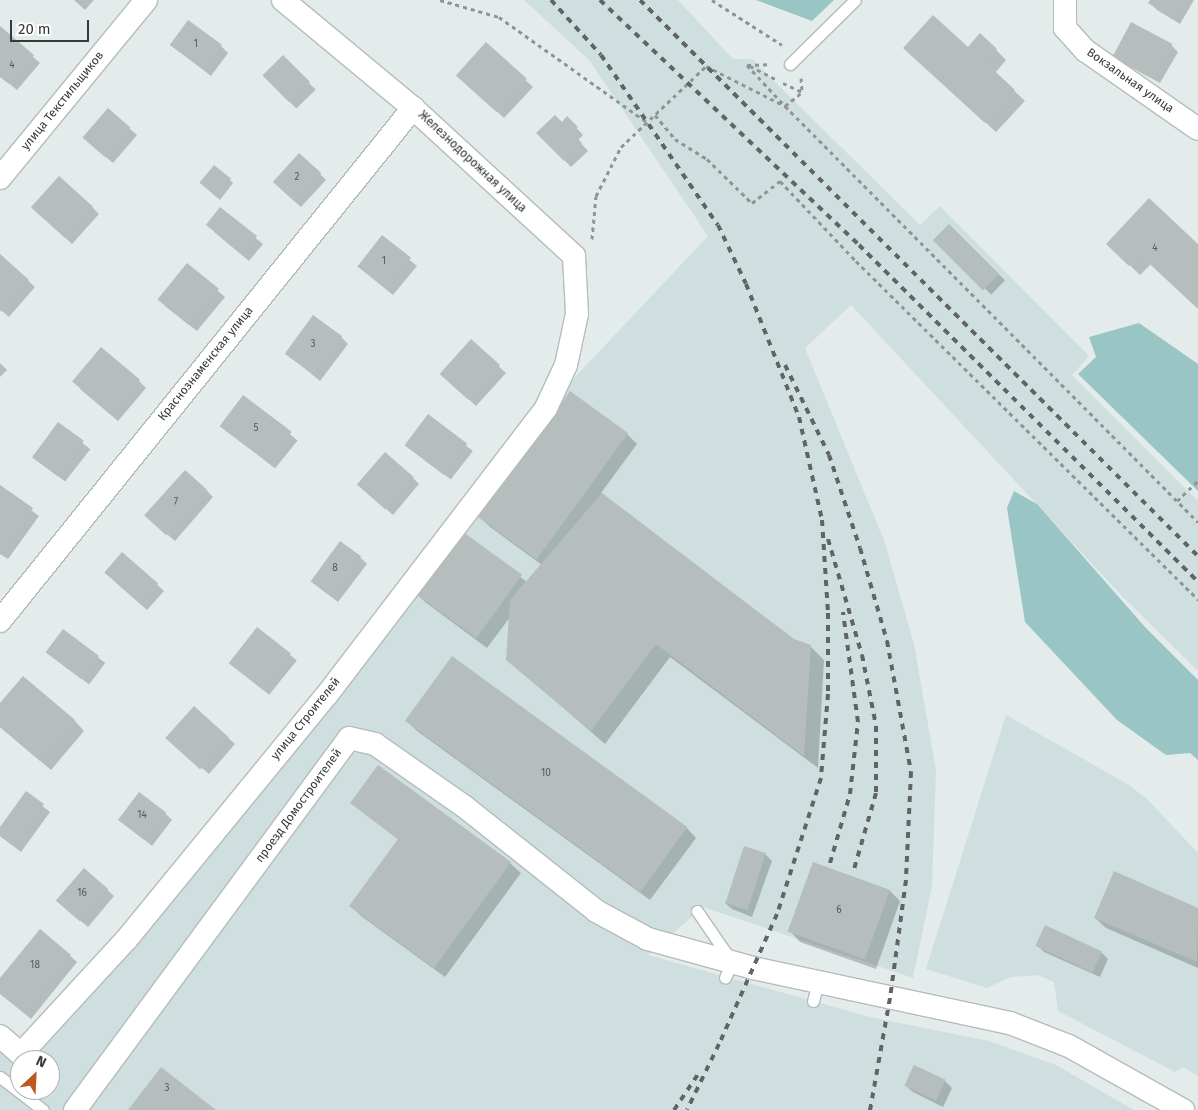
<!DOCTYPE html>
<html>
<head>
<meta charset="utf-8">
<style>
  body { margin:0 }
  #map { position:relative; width:1198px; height:1110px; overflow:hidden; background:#e4ebeb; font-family:"Fira Sans",sans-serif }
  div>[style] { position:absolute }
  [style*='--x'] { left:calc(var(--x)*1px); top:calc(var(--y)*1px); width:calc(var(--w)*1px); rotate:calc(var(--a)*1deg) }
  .built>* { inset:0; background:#cfdfdf }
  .forest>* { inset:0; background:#99c5c5 }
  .shadow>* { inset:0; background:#0003; transform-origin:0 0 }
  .building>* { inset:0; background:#b6bdbd; transform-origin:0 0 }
  .path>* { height:3px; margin-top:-1.5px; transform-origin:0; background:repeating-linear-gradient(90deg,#8f9494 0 4px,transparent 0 8px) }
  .roads { filter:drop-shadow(1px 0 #b5bcbc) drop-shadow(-1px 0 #b5bcbc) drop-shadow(0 1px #b5bcbc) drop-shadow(0 -1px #b5bcbc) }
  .service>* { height:11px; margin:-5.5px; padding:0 5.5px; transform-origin:5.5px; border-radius:5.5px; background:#fff }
  .minor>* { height:22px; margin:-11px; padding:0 11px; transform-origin:11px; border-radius:11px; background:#fff }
  .rail>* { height:4px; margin-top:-2px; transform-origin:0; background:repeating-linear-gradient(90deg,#606464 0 6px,transparent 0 12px) }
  span { translate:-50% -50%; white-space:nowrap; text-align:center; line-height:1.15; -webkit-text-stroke:4px #fff; paint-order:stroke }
  .number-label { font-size:10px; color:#575b5b }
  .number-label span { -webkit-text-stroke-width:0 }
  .street-label { font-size:12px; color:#373a3a }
  .north { position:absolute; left:10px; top:1050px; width:50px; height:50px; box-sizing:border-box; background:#fff; border:1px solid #afb0b0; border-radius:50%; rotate:25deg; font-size:14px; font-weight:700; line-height:20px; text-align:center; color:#373a3a }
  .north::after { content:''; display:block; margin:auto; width:18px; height:22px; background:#bc5821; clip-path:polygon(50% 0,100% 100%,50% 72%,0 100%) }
  .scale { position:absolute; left:10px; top:20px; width:79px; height:22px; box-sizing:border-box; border:2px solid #373a3a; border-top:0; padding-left:6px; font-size:15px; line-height:18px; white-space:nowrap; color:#373a3a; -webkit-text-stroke:4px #fff; paint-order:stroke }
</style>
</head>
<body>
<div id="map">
  <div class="built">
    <div style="clip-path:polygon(evenodd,524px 0,678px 0,733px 59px,752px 59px,920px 225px,940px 206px,1089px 356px,1072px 375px,1198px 501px,1198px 671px,1122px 596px,851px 305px,805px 348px,885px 543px,914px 644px,936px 770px,932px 886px,913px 978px,703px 907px,648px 955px,870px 1017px,989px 1041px,1056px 1065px,1134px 1110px,0 1110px,0 1036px,21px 1053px,546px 408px,708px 236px,589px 60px,524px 0,20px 1060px,50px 1060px,50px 1090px,20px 1090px,20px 1060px)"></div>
    <div style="clip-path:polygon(1006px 715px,1129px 785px,1147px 799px,1198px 853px,1198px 1076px,1183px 1067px,1175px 1072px,1058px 1011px,1054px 982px,1038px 975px,1011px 977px,987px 988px,926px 969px)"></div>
  </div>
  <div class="forest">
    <div style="clip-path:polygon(756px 0,834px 0,812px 21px)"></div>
    <div style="clip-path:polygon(1139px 323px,1198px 364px,1198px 491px,1078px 374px,1096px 357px,1089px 337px)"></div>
    <div style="clip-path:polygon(1014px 491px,1037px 504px,1145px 627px,1198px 680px,1198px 760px,1190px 753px,1166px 755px,1117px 720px,1025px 622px,1007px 508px)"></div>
  </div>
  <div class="shadow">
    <div style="clip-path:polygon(74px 0,94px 0,85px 10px)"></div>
    <div style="clip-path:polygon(1152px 0,1194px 0,1180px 24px,1157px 10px,1150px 3px)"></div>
    <div style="clip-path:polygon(0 28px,40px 63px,17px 90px,0 76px)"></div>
    <div style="clip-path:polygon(486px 44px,533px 87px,504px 118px,464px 82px)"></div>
    <div style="clip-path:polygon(171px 45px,221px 46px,228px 53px,211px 76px)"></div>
    <div style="clip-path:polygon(1171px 45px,1178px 52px,1160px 83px,1121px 62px,1115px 55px)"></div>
    <div style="clip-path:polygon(968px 49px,996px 50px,1006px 60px,995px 73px,1025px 101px,996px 132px,915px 58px)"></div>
    <div style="left:283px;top:56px;width:47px;height:27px;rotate:46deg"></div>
    <div style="clip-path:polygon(567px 118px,583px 135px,578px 140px,588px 151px,571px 167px,538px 133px,562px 123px)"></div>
    <div style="clip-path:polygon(130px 129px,137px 135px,113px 163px,91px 145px)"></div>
    <div style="clip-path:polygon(320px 174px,326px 180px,301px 207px,281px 189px)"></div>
    <div style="clip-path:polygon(230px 180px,233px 183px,220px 200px,204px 186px)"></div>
    <div style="clip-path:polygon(92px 207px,99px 214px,72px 244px,39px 214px)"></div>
    <div style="clip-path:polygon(220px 209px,263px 244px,249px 261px,214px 232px)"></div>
    <div style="left:949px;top:226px;width:78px;height:20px;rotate:44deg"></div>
    <div style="clip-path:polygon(382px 237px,417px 266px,393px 295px,365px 272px)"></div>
    <div style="clip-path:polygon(1198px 245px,1198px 308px,1151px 264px,1140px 275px,1118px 254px)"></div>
    <div style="clip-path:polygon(0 256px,35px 287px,9px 317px,0 309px)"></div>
    <div style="clip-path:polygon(187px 265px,225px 297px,197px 331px,165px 306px)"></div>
    <div style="clip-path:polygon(341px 337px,348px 344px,320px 381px,286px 353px)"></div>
    <div style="clip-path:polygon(471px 341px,506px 373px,476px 406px,448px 380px)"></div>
    <div style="clip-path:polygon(0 363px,7px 370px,0 377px)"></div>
    <div style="clip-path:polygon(139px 381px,146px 388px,118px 421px,80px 389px)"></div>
    <div style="left:244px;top:397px;width:69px;height:36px;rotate:39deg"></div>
    <div style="left:428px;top:416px;width:57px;height:36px;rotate:38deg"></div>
    <div style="left:58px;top:424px;width:41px;height:41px;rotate:38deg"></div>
    <div style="clip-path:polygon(627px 434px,637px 444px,601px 493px,794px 640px,810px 646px,824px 660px,818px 768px,670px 657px,605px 744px,508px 660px,511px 616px,487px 648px,425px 602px,415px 592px,460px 531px,527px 582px,542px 565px,490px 527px,480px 517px)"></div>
    <div style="clip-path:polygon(413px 478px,419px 484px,393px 515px,366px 491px)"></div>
    <div style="clip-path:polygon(0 487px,39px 516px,8px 559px,0 554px)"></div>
    <div style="clip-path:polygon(206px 490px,213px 497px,175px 541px,154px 523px)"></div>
    <div style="clip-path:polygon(123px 554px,164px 591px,147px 610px,113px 580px)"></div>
    <div style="clip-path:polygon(360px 557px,367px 564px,338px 602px,318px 587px)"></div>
    <div style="left:258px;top:629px;width:50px;height:44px;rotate:39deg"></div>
    <div style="left:63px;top:631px;width:53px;height:27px;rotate:37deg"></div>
    <div style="clip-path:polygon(0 705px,74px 720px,84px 731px,51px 770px,0 727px)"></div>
    <div style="clip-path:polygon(407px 721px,686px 827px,696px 838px,650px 900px,417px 731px)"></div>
    <div style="clip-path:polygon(228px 738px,235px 744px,209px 774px,175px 745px)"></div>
    <div style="clip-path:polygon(378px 766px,510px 863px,521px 873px,445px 977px,361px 916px,351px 906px,399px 840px,351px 803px)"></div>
    <div style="clip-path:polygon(26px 793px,50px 812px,21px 852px,0 836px,0 829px)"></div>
    <div style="clip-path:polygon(165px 813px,172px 820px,152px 846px,120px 820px)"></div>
    <div style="clip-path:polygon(765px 854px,772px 861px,752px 917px,732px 909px,725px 903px)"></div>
    <div style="clip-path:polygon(813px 864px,890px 891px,900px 901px,876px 969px,800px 942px,790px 931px)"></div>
    <div style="clip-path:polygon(84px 869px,114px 896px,88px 927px,64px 907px)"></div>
    <div style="clip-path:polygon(1114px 873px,1198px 909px,1198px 968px,1106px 928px,1095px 918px)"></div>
    <div style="clip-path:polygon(1037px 945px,1101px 952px,1108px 959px,1100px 977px,1044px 952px)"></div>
    <div style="clip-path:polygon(70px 956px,77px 962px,31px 1019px,0 993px,0 980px)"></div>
    <div style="clip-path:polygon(945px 1081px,952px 1088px,943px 1107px,913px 1092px,906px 1086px)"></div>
  </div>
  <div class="building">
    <div style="clip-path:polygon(1150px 0,1184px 0,1173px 18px,1148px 3px)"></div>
    <div style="clip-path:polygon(933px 15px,968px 47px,980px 33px,997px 49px,985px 62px,1015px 90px,985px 123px,903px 48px)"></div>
    <div style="left:188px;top:20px;width:42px;height:31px;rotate:36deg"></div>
    <div style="left:1131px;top:22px;width:47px;height:38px;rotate:28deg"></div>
    <div style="clip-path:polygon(0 26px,34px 55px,9px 84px,0 77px)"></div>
    <div style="left:486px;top:42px;width:55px;height:45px;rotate:42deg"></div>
    <div style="left:283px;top:55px;width:38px;height:29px;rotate:45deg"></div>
    <div style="left:108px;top:108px;width:30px;height:39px;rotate:41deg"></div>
    <div style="clip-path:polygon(555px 115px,562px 122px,567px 116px,578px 127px,572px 133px,582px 143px,564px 161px,536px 133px)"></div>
    <div style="left:299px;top:153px;width:30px;height:39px;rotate:42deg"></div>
    <div style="left:214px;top:165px;width:22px;height:23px;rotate:39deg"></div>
    <div style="left:59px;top:176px;width:46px;height:42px;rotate:42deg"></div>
    <div style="clip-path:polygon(1149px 198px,1198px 244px,1198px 309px,1140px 255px,1129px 266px,1106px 244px)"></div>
    <div style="left:220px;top:207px;width:47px;height:23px;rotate:38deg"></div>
    <div style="left:949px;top:224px;width:71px;height:23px;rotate:45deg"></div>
    <div style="left:382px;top:235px;width:37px;height:40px;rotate:38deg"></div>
    <div style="clip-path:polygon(0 254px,29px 280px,2px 312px,0 310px)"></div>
    <div style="left:187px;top:263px;width:41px;height:47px;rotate:39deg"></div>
    <div style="left:313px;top:315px;width:36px;height:48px;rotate:36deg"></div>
    <div style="left:471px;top:339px;width:39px;height:47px;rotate:42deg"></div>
    <div style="left:101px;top:347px;width:51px;height:45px;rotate:40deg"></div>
    <div style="left:570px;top:391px;width:72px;height:156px;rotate:36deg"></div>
    <div style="left:243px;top:395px;width:61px;height:39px;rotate:37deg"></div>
    <div style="left:428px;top:414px;width:49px;height:39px;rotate:37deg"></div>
    <div style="left:58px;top:422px;width:32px;height:44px;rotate:36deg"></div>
    <div style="left:385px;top:452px;width:38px;height:43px;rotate:41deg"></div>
    <div style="left:185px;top:470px;width:30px;height:61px;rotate:42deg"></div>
    <div style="clip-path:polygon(0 485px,33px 508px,0 555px)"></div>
    <div style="clip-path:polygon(602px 493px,794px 639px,811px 645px,804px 756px,656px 644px,591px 731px,506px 660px,510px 600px)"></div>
    <div style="left:459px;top:529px;width:78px;height:78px;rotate:36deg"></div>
    <div style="left:340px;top:541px;width:26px;height:50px;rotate:36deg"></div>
    <div style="left:122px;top:552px;width:48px;height:27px;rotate:41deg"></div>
    <div style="left:257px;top:627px;width:43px;height:46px;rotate:38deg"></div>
    <div style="left:63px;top:629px;width:45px;height:29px;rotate:37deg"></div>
    <div style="left:452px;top:656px;width:291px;height:80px;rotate:36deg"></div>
    <div style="clip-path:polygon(23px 676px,75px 720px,40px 761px,0 727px,0 703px)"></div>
    <div style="left:194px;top:706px;width:47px;height:43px;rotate:42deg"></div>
    <div style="clip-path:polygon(378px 765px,511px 862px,434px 968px,349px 906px,398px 839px,350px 803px)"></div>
    <div style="clip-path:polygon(26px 791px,44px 804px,14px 846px,0 836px,0 827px)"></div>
    <div style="left:139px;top:792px;width:34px;height:35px;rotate:37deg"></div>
    <div style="left:744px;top:846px;width:23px;height:60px;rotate:18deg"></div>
    <div style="left:813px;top:862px;width:82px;height:74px;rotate:20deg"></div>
    <div style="left:84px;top:868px;width:32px;height:43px;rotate:41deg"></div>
    <div style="clip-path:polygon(1114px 871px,1198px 908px,1197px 962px,1094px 918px)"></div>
    <div style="left:1045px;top:925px;width:63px;height:23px;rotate:25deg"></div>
    <div style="clip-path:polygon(40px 929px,71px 955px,24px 1013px,0 994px,0 978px)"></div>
    <div style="left:914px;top:1065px;width:35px;height:23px;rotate:25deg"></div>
    <div style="clip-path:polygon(161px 1067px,216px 1110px,128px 1110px)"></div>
  </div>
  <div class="path">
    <div style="--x:440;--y:0;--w:61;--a:16.1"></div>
    <div style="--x:499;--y:17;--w:181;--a:35.4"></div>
    <div style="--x:712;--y:0;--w:83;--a:32.7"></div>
    <div style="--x:747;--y:65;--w:56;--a:47.2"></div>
    <div style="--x:785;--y:106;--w:586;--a:45.21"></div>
    <div style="--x:747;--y:65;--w:24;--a:-2"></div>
    <div style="--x:750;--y:66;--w:31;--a:27"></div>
    <div style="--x:801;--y:78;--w:14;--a:86"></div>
    <div style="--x:783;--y:83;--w:21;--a:25"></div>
    <div style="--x:655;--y:115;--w:31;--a:50"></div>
    <div style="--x:675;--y:139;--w:38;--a:32"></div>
    <div style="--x:707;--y:159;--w:63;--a:44.4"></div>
    <div style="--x:752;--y:203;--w:36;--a:-38"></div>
    <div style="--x:780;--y:181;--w:110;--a:46.5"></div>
    <div style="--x:856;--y:261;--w:482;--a:44.7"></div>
    <div style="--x:592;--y:239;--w:43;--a:-84.7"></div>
    <div style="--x:596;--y:196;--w:55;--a:-63"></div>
    <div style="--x:621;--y:147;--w:117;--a:-43.6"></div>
    <div style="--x:706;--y:66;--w:89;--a:26.9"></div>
    <div style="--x:785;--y:106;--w:22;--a:-39"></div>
    <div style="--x:1177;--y:501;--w:29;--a:-44"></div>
  </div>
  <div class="roads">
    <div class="service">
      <div style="--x:790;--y:64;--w:91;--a:-44.6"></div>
      <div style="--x:697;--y:911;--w:62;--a:55.5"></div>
      <div style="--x:732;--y:962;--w:17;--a:114"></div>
      <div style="--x:813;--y:1001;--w:20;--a:-75"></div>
      <div style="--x:0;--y:1077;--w:54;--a:37.5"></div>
    </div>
    <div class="minor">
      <div style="--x:1065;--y:0;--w:28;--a:90"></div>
      <div style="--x:1065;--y:28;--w:31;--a:48"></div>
      <div style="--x:1086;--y:51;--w:136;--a:34.9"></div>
      <div style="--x:0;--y:178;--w:230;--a:-50.6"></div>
      <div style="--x:0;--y:621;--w:659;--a:-51.16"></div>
      <div style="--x:0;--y:1036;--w:28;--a:41"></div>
      <div style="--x:21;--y:1054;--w:155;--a:-47.4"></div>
      <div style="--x:126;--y:940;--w:315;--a:-50.7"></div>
      <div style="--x:326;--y:696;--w:362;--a:-52.6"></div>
      <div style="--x:546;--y:408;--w:47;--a:-65.1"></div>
      <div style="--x:566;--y:365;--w:52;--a:-77.8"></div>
      <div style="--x:577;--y:314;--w:58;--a:-93"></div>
      <div style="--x:574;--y:256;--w:219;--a:-137.4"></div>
      <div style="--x:413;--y:108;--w:169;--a:-140.3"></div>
      <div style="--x:75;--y:1110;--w:462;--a:-53.6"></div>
      <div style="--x:349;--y:738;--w:27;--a:13"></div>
      <div style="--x:375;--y:744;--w:110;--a:35"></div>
      <div style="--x:465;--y:807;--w:167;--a:38.4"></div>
      <div style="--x:596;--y:911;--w:59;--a:28.3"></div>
      <div style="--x:648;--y:939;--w:109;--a:15.4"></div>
      <div style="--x:753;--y:968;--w:263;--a:12.1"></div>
      <div style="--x:1010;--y:1023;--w:63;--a:21.3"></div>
      <div style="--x:1069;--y:1046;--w:131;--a:29.3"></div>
    </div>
  </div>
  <div class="rail">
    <div style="--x:551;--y:0;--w:74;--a:47.7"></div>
    <div style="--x:601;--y:55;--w:206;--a:55.5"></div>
    <div style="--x:718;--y:225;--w:65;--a:64.6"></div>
    <div style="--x:746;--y:284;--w:143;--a:68.3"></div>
    <div style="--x:799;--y:417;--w:106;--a:77.4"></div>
    <div style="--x:822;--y:520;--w:93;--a:86.3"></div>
    <div style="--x:828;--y:613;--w:81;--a:90"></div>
    <div style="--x:828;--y:694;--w:84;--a:94.8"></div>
    <div style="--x:821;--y:778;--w:143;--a:107.9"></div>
    <div style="--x:777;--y:914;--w:142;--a:114"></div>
    <div style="--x:719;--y:1044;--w:73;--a:115.9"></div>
    <div style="--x:600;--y:0;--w:357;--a:43.4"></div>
    <div style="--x:859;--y:245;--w:478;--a:44.8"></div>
    <div style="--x:640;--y:0;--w:788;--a:44.9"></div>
    <div style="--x:785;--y:365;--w:100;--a:63.9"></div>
    <div style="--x:829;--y:455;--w:98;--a:71.6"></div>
    <div style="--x:860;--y:548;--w:97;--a:73.8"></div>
    <div style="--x:887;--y:641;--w:133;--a:79.6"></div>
    <div style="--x:911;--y:772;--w:108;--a:92.7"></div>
    <div style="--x:906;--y:880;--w:119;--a:97.7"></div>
    <div style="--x:890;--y:998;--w:114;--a:100.1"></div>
    <div style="--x:828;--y:539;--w:121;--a:73.7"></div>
    <div style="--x:862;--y:655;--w:72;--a:78.8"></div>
    <div style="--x:876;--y:726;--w:67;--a:90"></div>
    <div style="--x:876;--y:793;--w:79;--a:106.1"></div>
    <div style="--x:830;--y:863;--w:72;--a:-73.8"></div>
    <div style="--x:850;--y:794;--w:72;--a:-83.7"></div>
    <div style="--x:858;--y:722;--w:111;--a:-97.8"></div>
    <div style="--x:674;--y:1110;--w:45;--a:-56"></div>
  </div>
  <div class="number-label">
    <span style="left:196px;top:45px">1</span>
    <span style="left:12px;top:66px">4</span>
    <span style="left:297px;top:178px">2</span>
    <span style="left:1155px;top:249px">4</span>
    <span style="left:384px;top:262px">1</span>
    <span style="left:313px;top:345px">3</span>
    <span style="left:256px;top:429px">5</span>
    <span style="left:176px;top:503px">7</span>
    <span style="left:335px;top:569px">8</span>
    <span style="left:546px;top:774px">10</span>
    <span style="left:142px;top:816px">14</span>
    <span style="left:82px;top:894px">16</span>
    <span style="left:839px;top:911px">6</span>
    <span style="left:35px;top:966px">18</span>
    <span style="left:167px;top:1089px">3</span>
  </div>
  <div class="street-label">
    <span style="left:1130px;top:81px;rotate:35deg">Вокзальная улица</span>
    <span style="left:63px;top:101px;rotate:-51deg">улица Текстильщиков</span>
    <span style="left:472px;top:162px;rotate:43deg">Железнодорожная улица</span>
    <span style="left:206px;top:364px;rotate:-51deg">Краснознаменская улица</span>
    <span style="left:306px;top:719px;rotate:-51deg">улица Строителей</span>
    <span style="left:299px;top:806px;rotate:-54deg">проезд Домостроителей</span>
  </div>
  <div class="north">N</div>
  <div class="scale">20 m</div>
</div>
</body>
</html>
